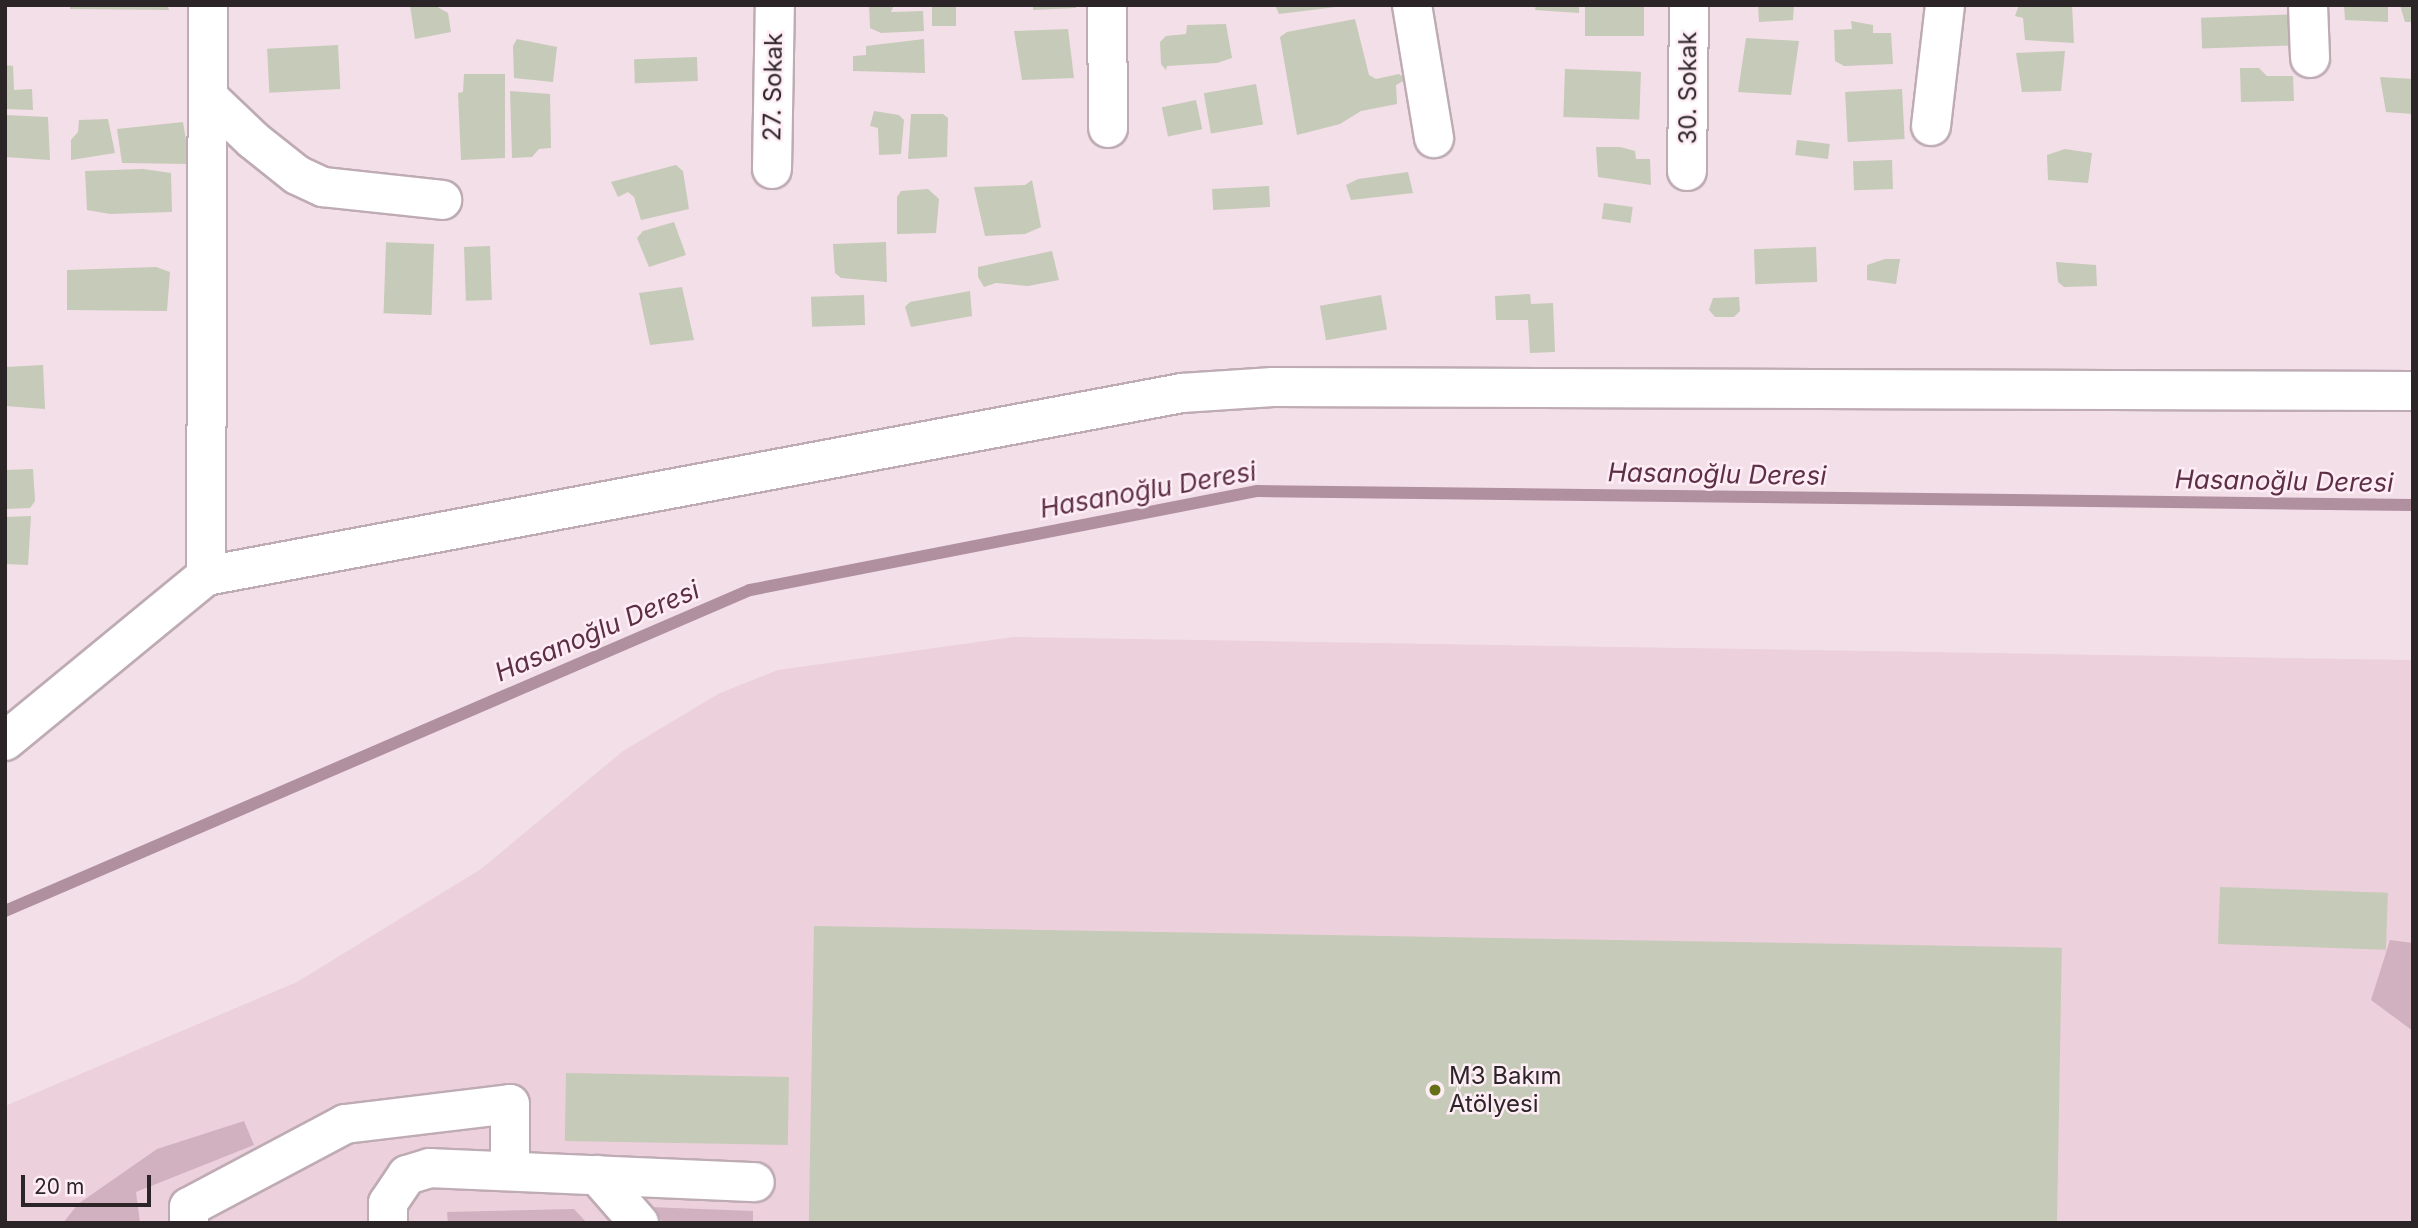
<!DOCTYPE html>
<html>
<head>
<meta charset="utf-8">
<style>
  body { margin:0 }
  #map { position:relative; width:2418px; height:1228px; overflow:hidden; background:#f3dfe8; font-family:Inter,sans-serif }
  div>[style] { position:absolute }
  [style*='--x'] { left:calc(var(--x)*1px); top:calc(var(--y)*1px); width:calc(var(--w)*1px); rotate:calc(var(--a)*1deg) }
  .built>* { inset:0; background:#ecd0dc }
  .green>* { inset:0; background:#d1b1bf }
  .stream>* { height:12px; margin:-6px; padding:0 6px; transform-origin:6px; border-radius:6px; background:#b08f9e }
  .building>* { inset:0; background:#c6cab8; transform-origin:0 0 }
  .roads { filter:drop-shadow(2px 0 #beabb3) drop-shadow(-2px 0 #beabb3) drop-shadow(0 2px #beabb3) drop-shadow(0 -2px #beabb3) }
  .minor>* { height:38px; margin:-19px; padding:0 19px; transform-origin:19px; border-radius:19px; background:#fff }
  .dots>* { width:19px; height:19px; translate:-50% -50%; box-sizing:border-box; border:4px solid #feedf4; border-radius:50% }
  span { translate:-50% -50%; white-space:nowrap; text-align:center; line-height:1.15; -webkit-text-stroke:5px #feedf4; paint-order:stroke }
  .street-label { font-size:24px; color:#2c2528 }
  .poi-label { font-size:24px; color:#2c2528 }
  .left { translate:0 -50%; text-align:left }
  .water-label { font-size:26px; color:#5d2f47; font-style:italic }
  .frame { position:absolute; inset:0; border:7px solid #2c2528; pointer-events:none }
  .scale { position:absolute; left:21px; top:1175px; width:130px; height:32px; box-sizing:border-box; border:4px solid #2c2528; border-top:0; padding-left:9px; font-size:21px; line-height:24px; white-space:nowrap; color:#2c2528; -webkit-text-stroke:5px #feedf4; paint-order:stroke }
</style>
</head>
<body>
<div id="map">
  <div class="built">
    <div style="clip-path:polygon(1013px 637px,2413px 660px,2413px 1223px,5px 1223px,5px 1106px,297px 982px,481px 869px,623px 751px,720px 693px,778px 670px)"></div>
  </div>
  <div class="green">
    <div style="clip-path:polygon(2390px 940px,2413px 943px,2413px 1031px,2371px 1000px)"></div>
    <div style="clip-path:polygon(244px 1121px,254px 1145px,136px 1192px,140px 1223px,63px 1223px,78px 1204px,157px 1149px)"></div>
    <div style="clip-path:polygon(649px 1207px,753px 1211px,753px 1223px,664px 1223px)"></div>
    <div style="clip-path:polygon(574px 1209px,587px 1223px,448px 1223px,447px 1212px)"></div>
  </div>
  <div class="stream">
    <div style="--x:5;--y:911;--w:811;--a:-23.31"></div>
    <div style="--x:750;--y:590;--w:517;--a:-11.05"></div>
    <div style="--x:1257;--y:491;--w:1156;--a:0.69"></div>
  </div>
  <div class="building">
    <div style="clip-path:polygon(70px 5px,167px 5px,169px 10px,70px 9px)"></div>
    <div style="clip-path:polygon(410px 5px,434px 5px,448px 13px,451px 32px,415px 39px)"></div>
    <div style="clip-path:polygon(869px 5px,894px 5px,891px 12px,923px 11px,924px 31px,881px 33px,870px 28px)"></div>
    <div style="left:932px;top:5px;width:24px;height:21px"></div>
    <div style="clip-path:polygon(1033px 5px,1076px 5px,1076px 8px,1033px 10px)"></div>
    <div style="clip-path:polygon(1275px 5px,1336px 5px,1336px 7px,1279px 14px)"></div>
    <div style="clip-path:polygon(1536px 5px,1579px 5px,1579px 13px,1535px 10px)"></div>
    <div style="left:1585px;top:5px;width:59px;height:31px"></div>
    <div style="clip-path:polygon(1758px 5px,1794px 5px,1793px 20px,1759px 22px)"></div>
    <div style="clip-path:polygon(2019px 5px,2072px 5px,2074px 43px,2025px 40px,2023px 18px,2015px 16px)"></div>
    <div style="clip-path:polygon(2344px 5px,2388px 5px,2388px 22px,2345px 20px)"></div>
    <div style="clip-path:polygon(2400px 5px,2413px 5px,2413px 22px,2405px 22px)"></div>
    <div style="left:2305px;top:14px;width:31px;height:104px;rotate:88deg"></div>
    <div style="clip-path:polygon(1355px 19px,1369px 75px,1376px 79px,1399px 74px,1407px 79px,1396px 85px,1397px 104px,1361px 111px,1340px 124px,1297px 135px,1280px 37px,1287px 32px)"></div>
    <div style="clip-path:polygon(1851px 21px,1873px 25px,1873px 33px,1891px 33px,1893px 64px,1844px 66px,1835px 61px,1834px 30px,1852px 29px)"></div>
    <div style="clip-path:polygon(1226px 24px,1232px 58px,1217px 63px,1167px 66px,1166px 70px,1161px 64px,1160px 42px,1166px 36px,1186px 34px,1187px 25px)"></div>
    <div style="clip-path:polygon(1068px 29px,1074px 78px,1022px 80px,1014px 31px)"></div>
    <div style="clip-path:polygon(1746px 38px,1799px 41px,1791px 95px,1738px 92px)"></div>
    <div style="clip-path:polygon(517px 39px,557px 47px,553px 82px,514px 78px,513px 46px)"></div>
    <div style="clip-path:polygon(924px 39px,925px 73px,853px 71px,853px 56px,866px 55px,866px 46px)"></div>
    <div style="left:338px;top:45px;width:44px;height:71px;rotate:87deg"></div>
    <div style="clip-path:polygon(2065px 51px,2061px 91px,2022px 92px,2016px 53px)"></div>
    <div style="left:697px;top:57px;width:24px;height:63px;rotate:88deg"></div>
    <div style="clip-path:polygon(5px 65px,13px 66px,14px 90px,32px 89px,33px 110px,5px 109px)"></div>
    <div style="clip-path:polygon(2240px 68px,2259px 68px,2267px 76px,2293px 76px,2294px 101px,2241px 102px)"></div>
    <div style="left:1565px;top:69px;width:76px;height:48px;rotate:2deg"></div>
    <div style="clip-path:polygon(464px 74px,505px 74px,505px 158px,461px 160px,458px 93px,463px 92px)"></div>
    <div style="clip-path:polygon(2380px 77px,2413px 79px,2413px 114px,2386px 112px)"></div>
    <div style="left:1256px;top:84px;width:41px;height:53px;rotate:80deg"></div>
    <div style="left:1902px;top:89px;width:50px;height:57px;rotate:87deg"></div>
    <div style="clip-path:polygon(510px 91px,550px 94px,551px 148px,539px 149px,532px 157px,512px 158px)"></div>
    <div style="left:1196px;top:100px;width:30px;height:35px;rotate:78deg"></div>
    <div style="clip-path:polygon(874px 111px,899px 115px,904px 120px,901px 154px,879px 155px,878px 128px,870px 126px)"></div>
    <div style="clip-path:polygon(911px 114px,943px 114px,948px 118px,947px 157px,908px 159px)"></div>
    <div style="clip-path:polygon(5px 115px,48px 117px,50px 160px,5px 157px)"></div>
    <div style="clip-path:polygon(108px 119px,115px 153px,71px 160px,71px 140px,78px 132px,79px 120px)"></div>
    <div style="clip-path:polygon(183px 122px,190px 164px,122px 163px,117px 129px)"></div>
    <div style="left:1797px;top:140px;width:33px;height:15px;rotate:7deg"></div>
    <div style="clip-path:polygon(1596px 147px,1620px 147px,1635px 151px,1636px 159px,1650px 159px,1651px 185px,1598px 177px)"></div>
    <div style="clip-path:polygon(2065px 149px,2092px 153px,2088px 183px,2048px 180px,2047px 155px)"></div>
    <div style="left:1892px;top:160px;width:29px;height:39px;rotate:88deg"></div>
    <div style="clip-path:polygon(676px 165px,683px 171px,689px 209px,641px 220px,634px 197px,628px 192px,618px 197px,611px 182px)"></div>
    <div style="clip-path:polygon(143px 169px,171px 173px,172px 212px,110px 214px,87px 210px,85px 171px)"></div>
    <div style="clip-path:polygon(1408px 172px,1413px 193px,1351px 200px,1346px 185px,1358px 179px)"></div>
    <div style="clip-path:polygon(1032px 180px,1041px 227px,1025px 234px,985px 236px,974px 187px,1025px 185px)"></div>
    <div style="left:1269px;top:186px;width:21px;height:57px;rotate:87deg"></div>
    <div style="clip-path:polygon(928px 189px,939px 199px,936px 233px,897px 234px,897px 197px,901px 191px)"></div>
    <div style="left:1604px;top:203px;width:29px;height:16px;rotate:8deg"></div>
    <div style="clip-path:polygon(674px 222px,686px 255px,649px 267px,637px 238px,643px 231px)"></div>
    <div style="clip-path:polygon(886px 242px,887px 282px,841px 278px,835px 273px,833px 244px)"></div>
    <div style="left:434px;top:244px;width:71px;height:48px;rotate:92deg"></div>
    <div style="left:490px;top:246px;width:54px;height:26px;rotate:88deg"></div>
    <div style="left:1816px;top:247px;width:35px;height:62px;rotate:88deg"></div>
    <div style="clip-path:polygon(1052px 251px,1059px 280px,1028px 286px,996px 283px,984px 287px,978px 277px,978px 267px)"></div>
    <div style="clip-path:polygon(1885px 259px,1900px 259px,1896px 284px,1867px 280px,1867px 265px)"></div>
    <div style="clip-path:polygon(2056px 262px,2096px 265px,2097px 286px,2064px 287px,2058px 282px)"></div>
    <div style="clip-path:polygon(156px 267px,170px 272px,167px 311px,67px 310px,67px 270px)"></div>
    <div style="clip-path:polygon(682px 287px,694px 340px,650px 345px,639px 293px)"></div>
    <div style="clip-path:polygon(970px 291px,972px 316px,911px 327px,905px 307px,910px 302px)"></div>
    <div style="clip-path:polygon(1530px 294px,1531px 304px,1553px 303px,1555px 352px,1530px 353px,1528px 320px,1496px 320px,1495px 296px)"></div>
    <div style="left:864px;top:295px;width:30px;height:53px;rotate:88deg"></div>
    <div style="left:1381px;top:295px;width:35px;height:62px;rotate:80deg"></div>
    <div style="clip-path:polygon(1739px 297px,1740px 311px,1734px 317px,1715px 317px,1709px 310px,1713px 298px)"></div>
    <div style="clip-path:polygon(43px 365px,45px 409px,5px 406px,5px 367px)"></div>
    <div style="clip-path:polygon(33px 469px,35px 501px,30px 508px,5px 509px,5px 470px)"></div>
    <div style="clip-path:polygon(31px 516px,28px 565px,5px 564px,5px 517px)"></div>
    <div style="left:2220px;top:887px;width:168px;height:57px;rotate:2deg"></div>
    <div style="left:814px;top:926px;width:1248px;height:297px;rotate:1deg"></div>
    <div style="left:566px;top:1073px;width:223px;height:68px;rotate:1deg"></div>
  </div>
  <div class="roads">
    <div class="minor">
      <div style="--x:1107;--y:5;--w:123;--a:89.5"></div>
      <div style="--x:1412;--y:5;--w:135;--a:80.6"></div>
      <div style="--x:2308;--y:5;--w:53;--a:87.8"></div>
      <div style="--x:208;--y:97;--w:62;--a:43.7"></div>
      <div style="--x:253;--y:140;--w:56;--a:38.5"></div>
      <div style="--x:297;--y:175;--w:29;--a:25"></div>
      <div style="--x:323;--y:187;--w:120;--a:6.2"></div>
      <div style="--x:1931;--y:126;--w:122;--a:-83.4"></div>
      <div style="--x:772;--y:169;--w:164;--a:-89"></div>
      <div style="--x:1687;--y:171;--w:166;--a:-89.3"></div>
      <div style="--x:206;--y:576;--w:993;--a:-10.62"></div>
      <div style="--x:1182;--y:393;--w:91;--a:-3.8"></div>
      <div style="--x:1273;--y:387;--w:1140;--a:0.2"></div>
      <div style="--x:5;--y:741;--w:260;--a:-39.4"></div>
      <div style="--x:206;--y:576;--w:571;--a:-89.8"></div>
      <div style="--x:597;--y:1175;--w:64;--a:48.8"></div>
      <div style="--x:189;--y:1223;--w:16;--a:-90"></div>
      <div style="--x:189;--y:1207;--w:177;--a:-28"></div>
      <div style="--x:345;--y:1124;--w:166;--a:-6.9"></div>
      <div style="--x:510;--y:1104;--w:67;--a:90"></div>
      <div style="--x:388;--y:1223;--w:20;--a:-90"></div>
      <div style="--x:388;--y:1203;--w:34;--a:-56"></div>
      <div style="--x:407;--y:1175;--w:24;--a:-17"></div>
      <div style="--x:430;--y:1168;--w:325;--a:2.5"></div>
    </div>
  </div>
  <div class="dots">
    <div style="left:1435px;top:1090px;background:#677017"></div>
  </div>
  <div class="street-label">
    <span style="left:773px;top:87px;rotate:-89deg">27. Sokak</span>
    <span style="left:1688px;top:88px;rotate:-90deg">30. Sokak</span>
  </div>
  <div class="poi-label">
    <span class="left" style="left:1449px;top:1090px">M3 Bakım<br>Atölyesi</span>
  </div>
  <div class="water-label">
    <span style="left:1717px;top:474px;rotate:1deg">Hasanoğlu Deresi</span>
    <span style="left:2284px;top:481px;rotate:1deg">Hasanoğlu Deresi</span>
    <span style="left:1148px;top:490px;rotate:-10deg">Hasanoğlu Deresi</span>
    <span style="left:597px;top:631px;rotate:-23deg">Hasanoğlu Deresi</span>
  </div>
  <div class="frame"></div>
  <div class="scale">20 m</div>
</div>
</body>
</html>
